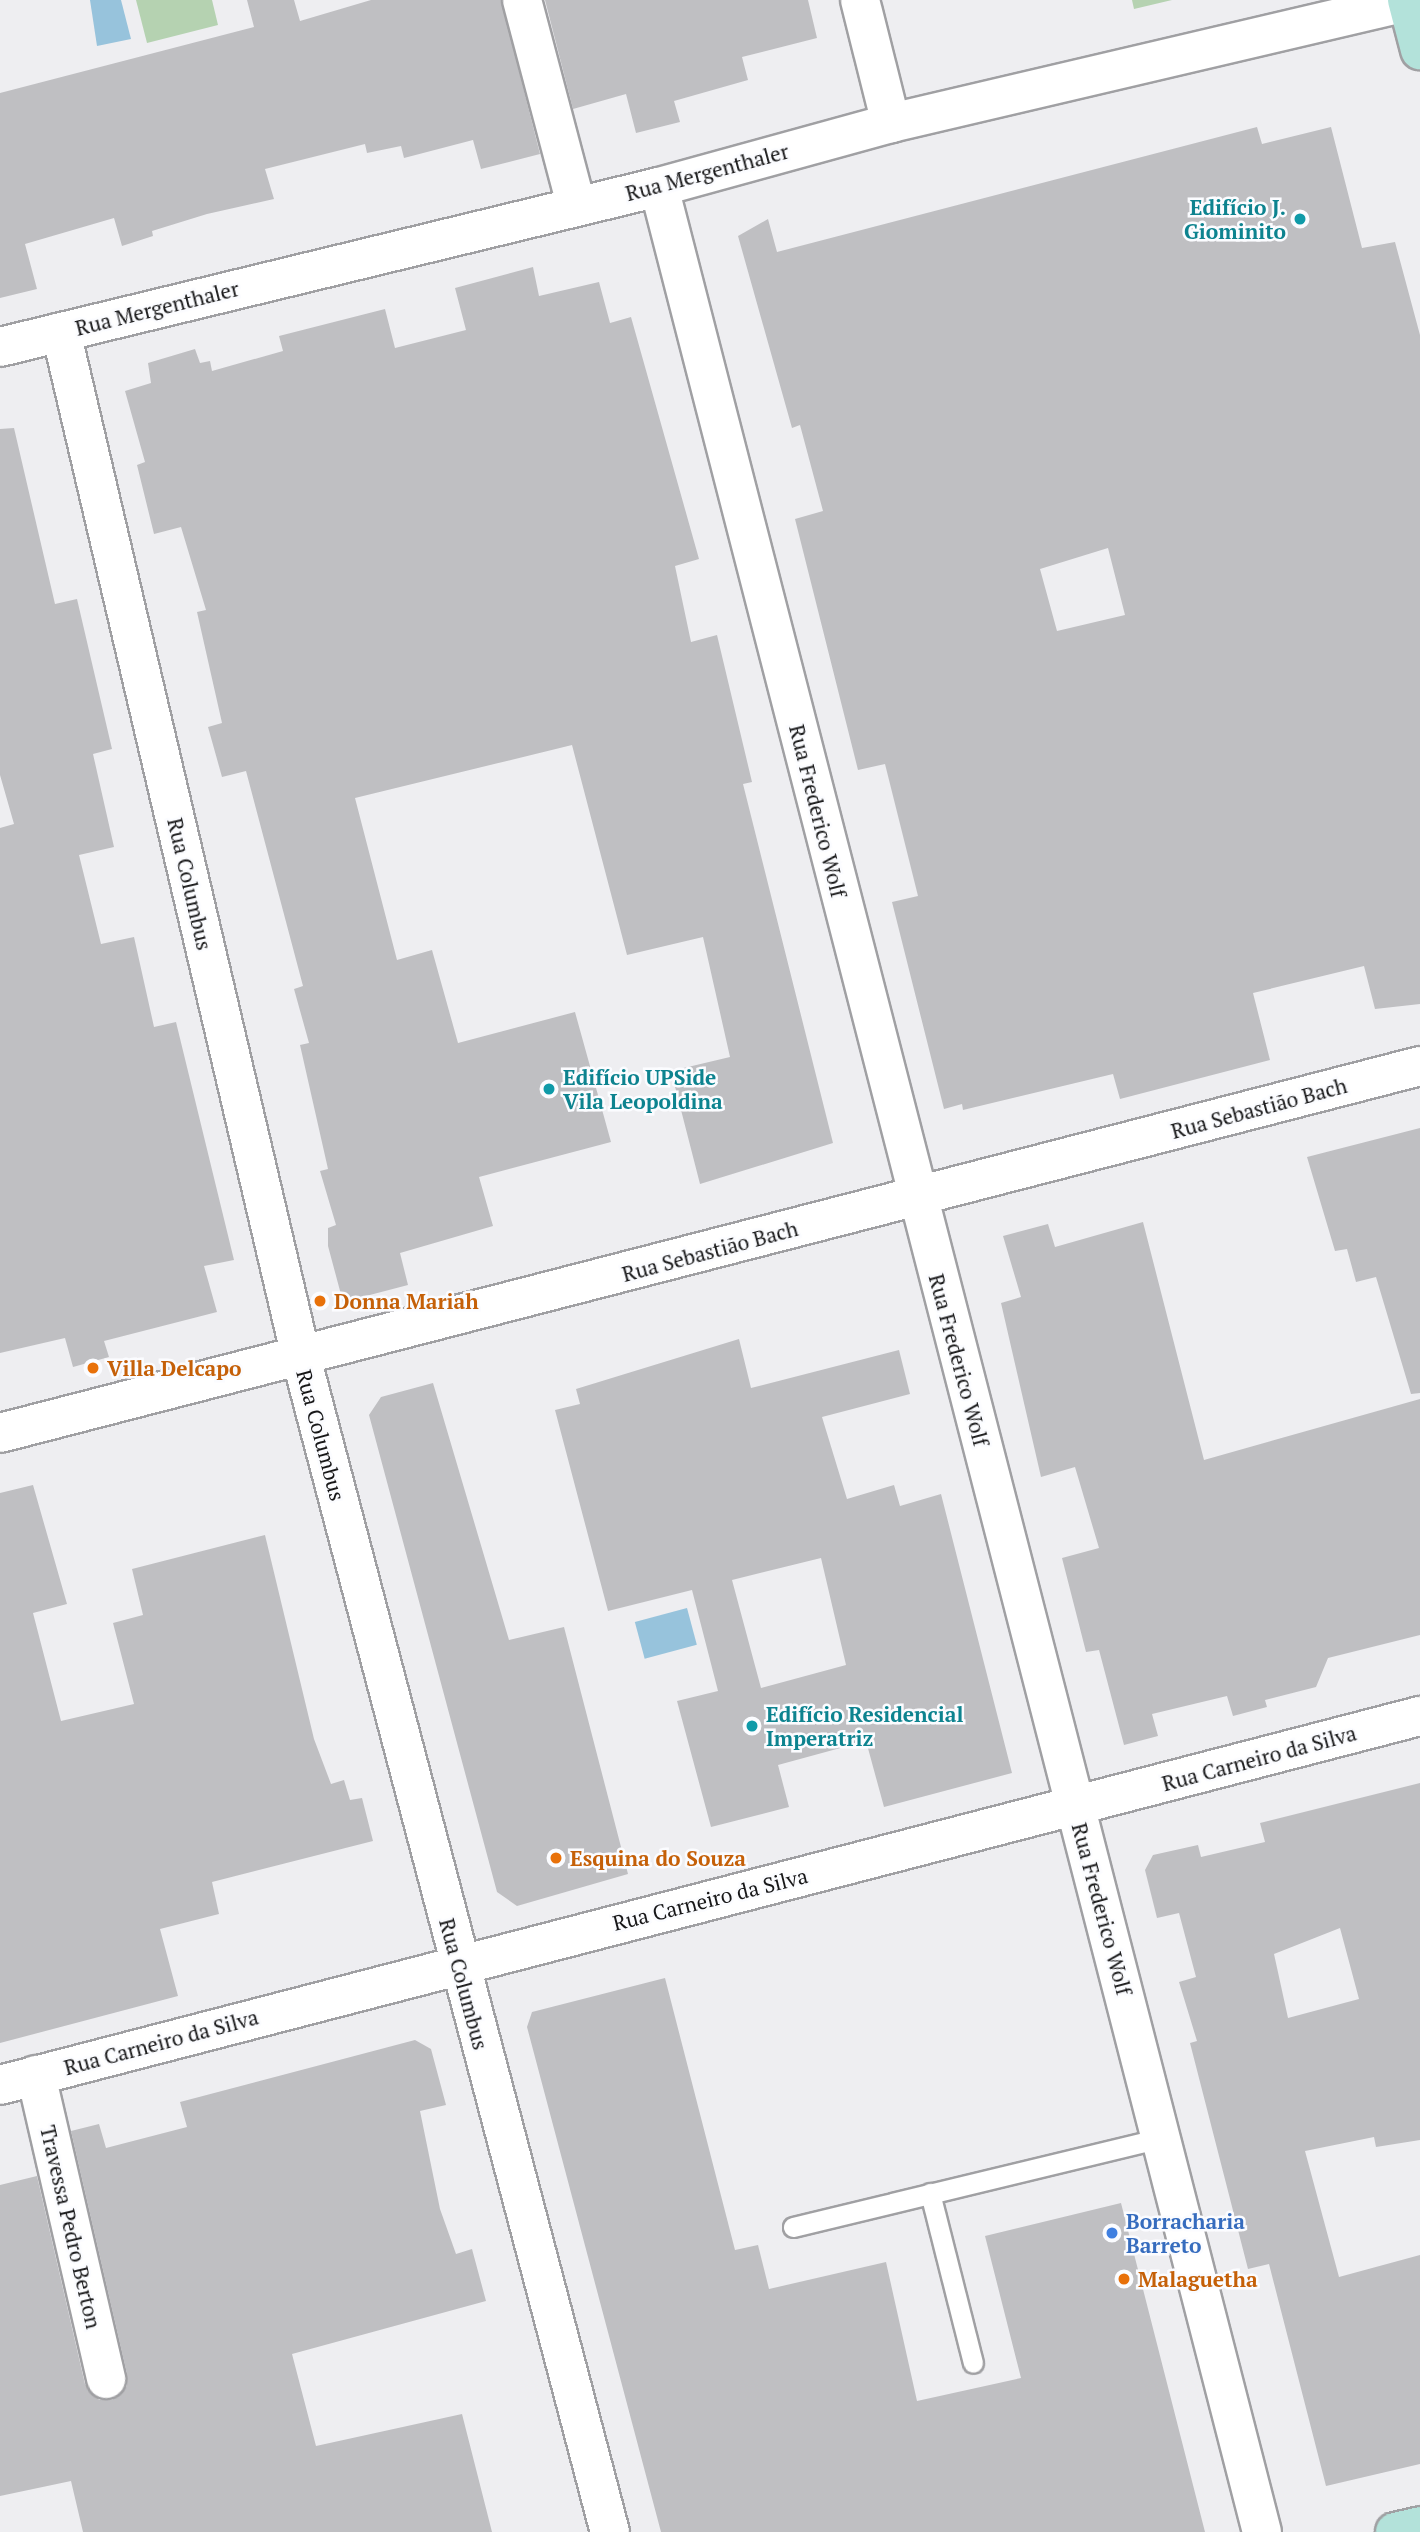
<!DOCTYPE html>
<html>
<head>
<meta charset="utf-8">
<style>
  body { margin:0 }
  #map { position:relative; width:1420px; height:2532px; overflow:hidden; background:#eeeef1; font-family:"PT Serif",serif }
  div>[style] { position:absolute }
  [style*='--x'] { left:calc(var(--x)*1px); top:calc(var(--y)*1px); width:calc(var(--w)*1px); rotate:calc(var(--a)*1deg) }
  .green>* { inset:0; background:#b5d2b1 }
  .water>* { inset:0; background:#97c3dc; transform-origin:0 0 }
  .building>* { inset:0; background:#bfbfc2 }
  .roads { filter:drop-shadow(2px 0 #a0a0a3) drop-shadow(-2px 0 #a0a0a3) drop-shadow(0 2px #a0a0a3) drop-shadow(0 -2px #a0a0a3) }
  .lane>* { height:19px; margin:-9.5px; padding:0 9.5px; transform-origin:9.5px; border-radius:9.5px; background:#fff }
  .street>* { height:38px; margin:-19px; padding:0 19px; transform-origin:19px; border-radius:19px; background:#fff }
  .secondary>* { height:38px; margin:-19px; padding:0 19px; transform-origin:19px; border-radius:19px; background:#b3e2da }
  .dots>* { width:19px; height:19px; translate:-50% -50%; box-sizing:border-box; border:4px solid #fbfcff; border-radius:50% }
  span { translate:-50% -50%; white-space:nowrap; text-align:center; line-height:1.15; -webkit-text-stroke:5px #fbfcff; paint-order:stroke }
  .street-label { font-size:21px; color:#171718 }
  .culture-label { font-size:21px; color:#0d838f; font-weight:700 }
  .right { translate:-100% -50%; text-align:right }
  .left { translate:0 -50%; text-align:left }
  .food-label { font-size:21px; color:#c56008; font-weight:700 }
  .shop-label { font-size:21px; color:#366cbe; font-weight:700 }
</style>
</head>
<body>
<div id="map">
  <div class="green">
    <div style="clip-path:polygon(136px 0,212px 0,218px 25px,147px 43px)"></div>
    <div style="clip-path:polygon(1132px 0,1172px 0,1134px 9px)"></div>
  </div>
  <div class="water">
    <div style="clip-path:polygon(90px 0,121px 0,131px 39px,97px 46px)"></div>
    <div style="left:687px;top:1608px;width:38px;height:54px;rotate:75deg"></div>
  </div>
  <div class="building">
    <div style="clip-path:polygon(247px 0,294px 0,300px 21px,371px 0,501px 0,540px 154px,481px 169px,473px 140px,404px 158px,401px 146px,367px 153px,365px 144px,265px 169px,274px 199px,207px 214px,152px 231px,153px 236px,122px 246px,114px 218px,25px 244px,37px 289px,0 298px,0 93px,254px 27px)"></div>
    <div style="clip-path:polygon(545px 0,808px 0,817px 38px,742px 57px,748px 80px,674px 101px,680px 122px,636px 133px,626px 94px,573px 109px)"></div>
    <div style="clip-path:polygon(evenodd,1257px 127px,1262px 144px,1331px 127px,1362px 248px,1395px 242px,1420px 335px,1420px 1004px,1375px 1009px,1364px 966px,1253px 993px,1270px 1060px,1120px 1099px,1113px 1074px,963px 1110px,962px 1104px,944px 1109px,892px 902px,918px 896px,885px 764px,858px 770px,795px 519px,823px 511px,800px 425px,792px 428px,738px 236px,768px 219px,777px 252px,1257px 127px,1108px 548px,1125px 615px,1057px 631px,1040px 569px,1108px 548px)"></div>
    <div style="clip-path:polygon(533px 267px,539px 296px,599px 282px,610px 323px,631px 317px,699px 559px,675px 566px,691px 642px,717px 635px,752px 782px,743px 784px,833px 1143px,700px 1184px,671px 1071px,730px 1057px,703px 937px,627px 955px,572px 745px,355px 798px,397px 960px,432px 950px,458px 1043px,575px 1012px,611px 1142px,479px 1177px,493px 1226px,400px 1253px,408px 1285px,343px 1302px,328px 1246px,328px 1228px,336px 1225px,320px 1171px,328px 1169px,300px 1045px,309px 1043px,294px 989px,303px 986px,246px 771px,222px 777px,208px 727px,222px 723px,197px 612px,206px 610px,181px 527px,154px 534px,137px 465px,145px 462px,125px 391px,151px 383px,148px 363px,195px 349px,200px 363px,210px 361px,212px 371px,283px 351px,279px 336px,385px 309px,395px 348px,466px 330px,455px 288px)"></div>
    <div style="clip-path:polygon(14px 428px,55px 604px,77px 599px,112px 749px,93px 754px,114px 847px,79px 855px,101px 944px,134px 937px,154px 1027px,176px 1022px,234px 1260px,204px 1266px,217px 1312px,104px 1341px,109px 1357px,73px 1367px,65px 1338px,0 1353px,0 828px,14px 824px,0 775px,0 429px)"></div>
    <div style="clip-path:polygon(1420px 1128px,1420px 1393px,1411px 1394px,1376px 1277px,1356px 1282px,1347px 1249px,1335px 1251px,1307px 1157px)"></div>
    <div style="clip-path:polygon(1143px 1222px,1204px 1460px,1420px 1399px,1420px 1635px,1328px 1658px,1316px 1687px,1265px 1700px,1267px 1707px,1233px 1716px,1227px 1696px,1152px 1714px,1158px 1736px,1124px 1745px,1099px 1650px,1086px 1652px,1062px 1558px,1099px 1548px,1075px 1467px,1041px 1477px,1001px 1303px,1021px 1297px,1003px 1236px,1048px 1224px,1055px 1247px)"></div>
    <div style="clip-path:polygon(evenodd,739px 1339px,751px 1388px,899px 1350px,910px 1394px,822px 1417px,847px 1499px,894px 1485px,900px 1506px,941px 1494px,1012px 1773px,884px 1807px,866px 1741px,778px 1765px,789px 1807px,711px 1827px,677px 1701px,718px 1691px,692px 1590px,608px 1611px,555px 1410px,580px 1404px,576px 1389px,739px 1339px,821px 1558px,846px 1665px,761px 1688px,732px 1580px,821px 1558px)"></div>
    <div style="clip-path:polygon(433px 1383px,509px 1640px,564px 1627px,628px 1874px,517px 1906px,497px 1892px,369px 1415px,381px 1397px)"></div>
    <div style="clip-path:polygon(33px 1485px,67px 1604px,33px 1613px,61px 1721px,134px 1704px,113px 1623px,143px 1615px,132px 1569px,265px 1535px,314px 1739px,331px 1784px,344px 1780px,350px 1800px,362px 1798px,373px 1841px,212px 1882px,219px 1914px,160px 1929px,178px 1996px,0 2043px,0 1493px)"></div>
    <div style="clip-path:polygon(evenodd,1420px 1783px,1420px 2140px,1376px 2147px,1374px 2137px,1305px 2151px,1339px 2277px,1420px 2255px,1420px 2464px,1326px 2486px,1269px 2264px,1248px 2269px,1190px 2043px,1197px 2041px,1179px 1982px,1196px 1977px,1179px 1913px,1157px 1918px,1145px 1870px,1153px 1855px,1198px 1845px,1201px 1857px,1265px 1842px,1260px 1823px,1420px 1783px,1340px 1928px,1359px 1999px,1288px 2018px,1274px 1954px,1340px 1928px)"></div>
    <div style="clip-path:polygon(665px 1978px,735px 2250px,758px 2245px,769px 2289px,886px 2262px,917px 2401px,1021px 2378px,985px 2236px,1121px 2203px,1205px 2532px,661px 2532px,527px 2027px,532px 2012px)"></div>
    <div style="clip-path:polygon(415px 2040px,431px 2049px,446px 2105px,420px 2111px,440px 2209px,456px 2254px,472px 2249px,486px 2301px,292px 2354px,316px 2446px,462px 2414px,492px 2532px,83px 2532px,71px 2481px,0 2496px,0 2185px,37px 2176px,85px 2384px,99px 2400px,112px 2400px,127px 2386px,127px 2374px,71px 2131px,99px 2124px,106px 2148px,187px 2127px,180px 2102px)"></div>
  </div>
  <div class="roads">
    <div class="lane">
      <div style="--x:930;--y:2193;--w:175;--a:75.8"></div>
      <div style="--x:793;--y:2227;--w:379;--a:-13.6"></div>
    </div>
    <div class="street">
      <div style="--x:522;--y:0;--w:212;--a:75.2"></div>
      <div style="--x:860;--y:0;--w:127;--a:75.9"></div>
      <div style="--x:659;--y:187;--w:2421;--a:75.58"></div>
      <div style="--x:61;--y:332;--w:1053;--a:76.82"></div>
      <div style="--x:301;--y:1357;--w:1215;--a:75.27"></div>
      <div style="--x:0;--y:347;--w:678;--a:-13.65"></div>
      <div style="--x:659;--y:187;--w:241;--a:-15.4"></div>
      <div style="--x:891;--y:123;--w:538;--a:-13.21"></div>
      <div style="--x:0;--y:1433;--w:1467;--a:-14.49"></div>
      <div style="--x:36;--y:2075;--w:312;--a:77"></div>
      <div style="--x:0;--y:2085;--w:1467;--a:-14.57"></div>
    </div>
    <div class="secondary">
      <div style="--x:1407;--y:0;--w:52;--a:75.4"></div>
      <div style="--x:1395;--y:2532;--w:26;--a:-13"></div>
    </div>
  </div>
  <div class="dots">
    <div style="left:1300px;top:219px;background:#0f9aa8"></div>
    <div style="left:549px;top:1089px;background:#0f9aa8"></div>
    <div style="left:320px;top:1301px;background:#e8710a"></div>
    <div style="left:93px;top:1368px;background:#e8710a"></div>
    <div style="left:752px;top:1726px;background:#0f9aa8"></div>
    <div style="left:556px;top:1858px;background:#e8710a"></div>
    <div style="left:1112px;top:2233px;background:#3f7fe0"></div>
    <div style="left:1124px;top:2279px;background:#e8710a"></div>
  </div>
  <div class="street-label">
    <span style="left:707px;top:172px;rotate:-15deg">Rua Mergenthaler</span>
    <span style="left:157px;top:308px;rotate:-14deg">Rua Mergenthaler</span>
    <span style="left:818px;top:811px;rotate:76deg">Rua Frederico Wolf</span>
    <span style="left:190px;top:884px;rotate:77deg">Rua Columbus</span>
    <span style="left:1259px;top:1108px;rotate:-15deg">Rua Sebastião Bach</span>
    <span style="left:710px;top:1251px;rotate:-15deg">Rua Sebastião Bach</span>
    <span style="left:959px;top:1360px;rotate:75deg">Rua Frederico Wolf</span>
    <span style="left:321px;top:1435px;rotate:75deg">Rua Columbus</span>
    <span style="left:1259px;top:1758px;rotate:-15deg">Rua Carneiro da Silva</span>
    <span style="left:710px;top:1899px;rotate:-14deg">Rua Carneiro da Silva</span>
    <span style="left:1102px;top:1909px;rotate:75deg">Rua Frederico Wolf</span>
    <span style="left:464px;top:1984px;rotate:75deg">Rua Columbus</span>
    <span style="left:161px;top:2042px;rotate:-15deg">Rua Carneiro da Silva</span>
    <span style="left:71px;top:2227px;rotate:77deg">Travessa Pedro Berton</span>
  </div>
  <div class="culture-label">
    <span class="right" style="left:1286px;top:219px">Edifício J.<br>Giominito</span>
    <span class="left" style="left:563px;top:1089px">Edifício UPSide<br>Vila Leopoldina</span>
    <span class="left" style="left:766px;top:1726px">Edifício Residencial<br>Imperatriz</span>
  </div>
  <div class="food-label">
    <span class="left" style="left:334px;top:1301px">Donna Mariah</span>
    <span class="left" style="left:107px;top:1368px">Villa Delcapo</span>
    <span class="left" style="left:570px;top:1858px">Esquina do Souza</span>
    <span class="left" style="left:1138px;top:2279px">Malaguetha</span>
  </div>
  <div class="shop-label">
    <span class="left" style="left:1126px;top:2233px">Borracharia<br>Barreto</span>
  </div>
</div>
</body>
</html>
